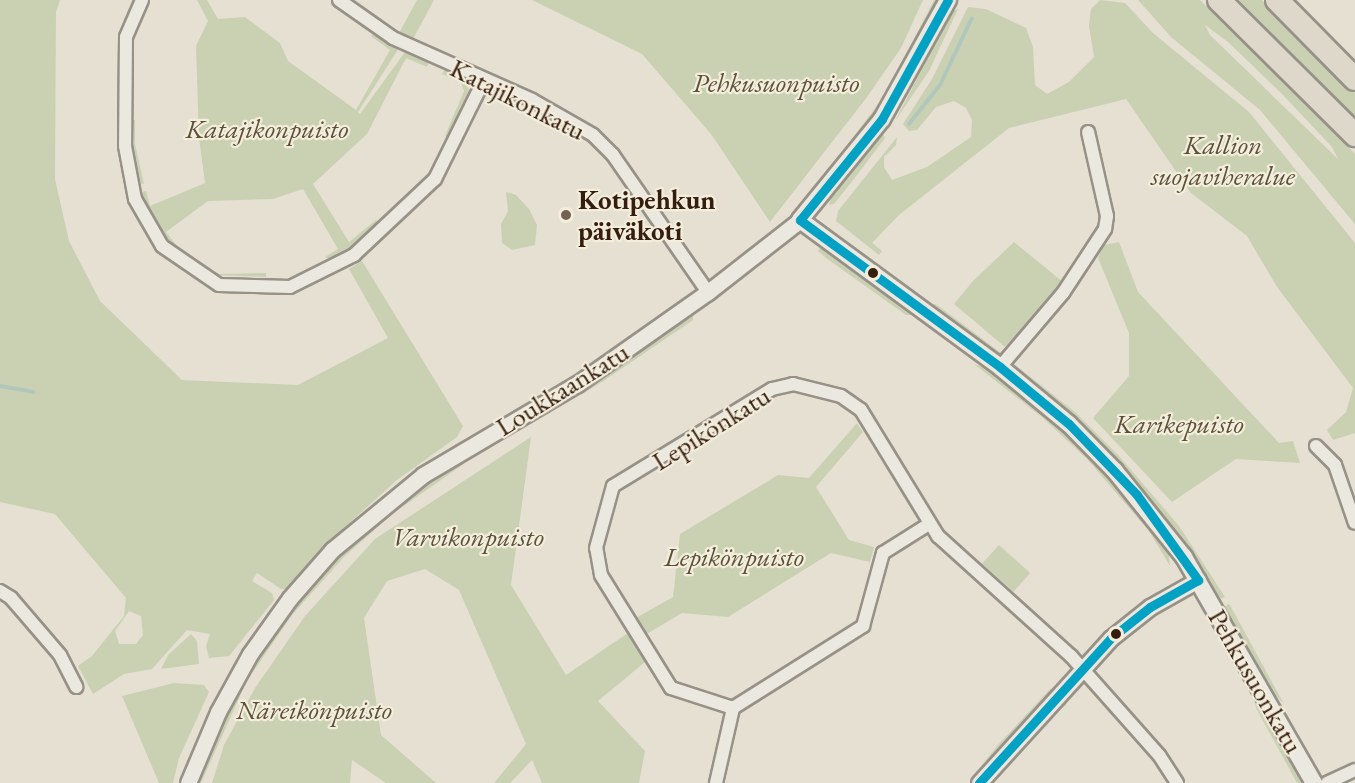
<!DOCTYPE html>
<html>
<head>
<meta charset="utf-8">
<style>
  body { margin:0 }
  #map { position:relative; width:1355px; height:783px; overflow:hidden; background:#e5e0d1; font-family:"EB Garamond",serif }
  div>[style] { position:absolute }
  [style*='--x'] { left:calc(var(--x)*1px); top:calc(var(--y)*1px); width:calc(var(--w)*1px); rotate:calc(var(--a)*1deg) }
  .green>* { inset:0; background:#cad1b3; transform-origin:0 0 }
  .stream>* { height:4px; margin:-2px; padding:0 2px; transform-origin:2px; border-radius:2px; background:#b0c8bb }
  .roads { filter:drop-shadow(2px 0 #979187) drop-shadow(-2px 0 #979187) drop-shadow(0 2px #979187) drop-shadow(0 -2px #979187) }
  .minor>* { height:12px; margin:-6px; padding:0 6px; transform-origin:6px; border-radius:6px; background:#ebe8e0 }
  .tertiary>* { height:15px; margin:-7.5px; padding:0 7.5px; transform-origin:7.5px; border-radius:7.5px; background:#ebe8e0 }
  .secondary>* { height:16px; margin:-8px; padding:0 8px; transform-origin:8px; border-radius:8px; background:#ebe8e0 }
  .motorway>* { height:22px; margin:-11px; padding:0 11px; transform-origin:11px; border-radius:11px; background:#ded8cb }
  .bus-1>* { height:9px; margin:-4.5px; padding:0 4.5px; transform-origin:4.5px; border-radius:4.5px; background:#03a2c4 }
  .dots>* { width:16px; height:16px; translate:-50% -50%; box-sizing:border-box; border:3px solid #f3eddc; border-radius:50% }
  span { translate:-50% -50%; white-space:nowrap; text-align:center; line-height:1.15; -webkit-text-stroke:4.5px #f3eddc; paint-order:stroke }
  .park-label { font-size:27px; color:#5c5039; font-style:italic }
  .street-label { font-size:27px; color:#361e0f }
  .poi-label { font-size:27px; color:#361e0f; font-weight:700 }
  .left { translate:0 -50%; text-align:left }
</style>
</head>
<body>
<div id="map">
  <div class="green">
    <div style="clip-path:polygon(evenodd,0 0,60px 0,56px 12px,55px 179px,69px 241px,100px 301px,182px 380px,298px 385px,388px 338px,349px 269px,362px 261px,463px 426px,457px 437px,397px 480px,346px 526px,287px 589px,281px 589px,257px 573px,252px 581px,272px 593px,274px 600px,229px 656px,209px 658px,206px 646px,210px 634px,187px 630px,152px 669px,124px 674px,93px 694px,78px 666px,92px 656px,124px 616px,126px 598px,55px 514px,0 502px,0 0,129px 611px,141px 616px,143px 635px,136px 644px,119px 644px,115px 631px,129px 611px)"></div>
    <div style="clip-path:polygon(197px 0,207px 0,218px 19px,245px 17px,280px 43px,288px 61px,356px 110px,390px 50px,371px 36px,375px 32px,399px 48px,358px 112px,360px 114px,405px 52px,429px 61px,427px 67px,406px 58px,367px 134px,313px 184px,349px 242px,376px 220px,379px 224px,350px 251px,331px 260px,325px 257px,338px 249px,303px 189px,273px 199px,208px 201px,166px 232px,184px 255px,165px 241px,145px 211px,142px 192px,146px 191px,150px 206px,205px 183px,199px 138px,196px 46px,208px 21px)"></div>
    <div style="clip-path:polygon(417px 0,434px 0,413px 39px,399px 33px)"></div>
    <div style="clip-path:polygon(532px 0,923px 0,901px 48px,867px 97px,770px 222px,711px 134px,642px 54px)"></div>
    <div style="clip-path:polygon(934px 0,940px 0,887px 97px,853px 144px,814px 189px,885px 95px)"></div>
    <div style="clip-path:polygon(1100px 0,1125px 3px,1153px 33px,1249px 112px,1355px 243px,1355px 433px,1333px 440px,1327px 430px,1346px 412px,1353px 388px,1277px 287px,1247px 236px,1191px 193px,1126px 99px,1009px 128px,899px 215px,872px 243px,882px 251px,879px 255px,836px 221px,838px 211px,897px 137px,896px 145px,884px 157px,884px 167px,892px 180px,927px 167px,971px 137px,972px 120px,966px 108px,954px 101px,936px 107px,917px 130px,909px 131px,903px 124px,932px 79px,968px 7px,986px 9px,1026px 28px,1033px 47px,1035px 85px,1047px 94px,1069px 82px,1094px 57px,1089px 26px,1091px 9px)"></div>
    <div style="clip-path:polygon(evenodd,1138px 0,1200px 0,1327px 124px,1355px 154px,1355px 224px,1260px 110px,1171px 37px,1138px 0,1205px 25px,1228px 42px,1282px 94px,1332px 147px,1338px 159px,1210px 35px,1205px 25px)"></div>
    <div style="clip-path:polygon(1239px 0,1262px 0,1323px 60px,1355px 93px,1355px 119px)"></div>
    <div style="clip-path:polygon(958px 9px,929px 71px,895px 121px,952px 11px)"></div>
    <div style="clip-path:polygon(446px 68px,462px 77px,469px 90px,448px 138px,445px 136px,464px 91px,461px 83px,442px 74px)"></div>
    <div style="clip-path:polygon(131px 120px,135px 120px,135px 144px,144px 184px,138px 183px,131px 151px)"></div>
    <div style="clip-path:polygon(883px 134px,885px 138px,854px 179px,834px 204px,829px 205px,832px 195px)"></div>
    <div style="clip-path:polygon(506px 192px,516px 195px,529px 209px,537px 225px,535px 245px,512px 250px,502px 243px,501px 224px,508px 211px)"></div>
    <div style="clip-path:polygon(1014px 242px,1063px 282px,1005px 347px,954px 304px,973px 281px)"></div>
    <div style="clip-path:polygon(1119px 242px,1138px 292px,1279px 443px,1293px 441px,1300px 463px,1236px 459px,1172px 502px,1093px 418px,1129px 376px,1129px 333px,1098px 258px,1104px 245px)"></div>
    <div style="clip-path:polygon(821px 246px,890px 296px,912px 315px,906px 315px,826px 258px,818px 251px)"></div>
    <div style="clip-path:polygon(196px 263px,219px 274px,266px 273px,266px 277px,213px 275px)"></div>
    <div style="clip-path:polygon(935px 304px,940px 307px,1001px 353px,995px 353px,950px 321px,931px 305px)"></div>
    <div style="clip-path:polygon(693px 316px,693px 320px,602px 382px,469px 459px,468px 455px)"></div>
    <div style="clip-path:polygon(974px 364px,991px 370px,1044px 411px,1104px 469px,1168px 548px,1170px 566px,1149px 531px,1087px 459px,1043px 418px)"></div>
    <div style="clip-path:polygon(1015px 365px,1075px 412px,1119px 456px,1179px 526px,1225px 597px,1220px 599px,1180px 538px,1130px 477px,1054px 402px,1017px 371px)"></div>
    <div style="clip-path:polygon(857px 423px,863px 432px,816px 487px,849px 540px,874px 547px,870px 562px,831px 553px,728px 617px,682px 613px,645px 635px,634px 619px,673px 597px,680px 534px,778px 475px,809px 478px)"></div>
    <div style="clip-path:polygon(531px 437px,511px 585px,566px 675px,628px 633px,645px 662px,598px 701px,645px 751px,639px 783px,542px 783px,532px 760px,510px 783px,494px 783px,526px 744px,459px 590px,425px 569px,387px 581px,364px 618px,381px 735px,436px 783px,386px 783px,352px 760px,350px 783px,212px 783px,224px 745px,255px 688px,305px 616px,375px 539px)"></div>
    <div style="clip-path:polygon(463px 459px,464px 464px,392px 514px,343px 558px,292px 615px,251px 675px,273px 633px,339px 554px,407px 495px)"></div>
    <div style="left:999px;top:545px;width:42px;height:25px;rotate:42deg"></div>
    <div style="clip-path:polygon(1229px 604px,1231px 607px,1284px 704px,1267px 686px,1224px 607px)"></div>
    <div style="clip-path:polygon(191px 634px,197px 641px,199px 664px,161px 669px,168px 655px)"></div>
    <div style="clip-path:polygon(174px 683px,204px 685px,209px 692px,179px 758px,173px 783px,159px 783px,122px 696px)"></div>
    <div style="clip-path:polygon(245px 685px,201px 783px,195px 783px,219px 727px)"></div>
    <div style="clip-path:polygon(1051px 688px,1053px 691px,981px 766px,997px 746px)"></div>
    <div style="clip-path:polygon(1254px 696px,1263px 707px,1304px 783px,1297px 783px,1256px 708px)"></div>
    <div style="left:1064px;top:702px;width:4px;height:64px;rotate:56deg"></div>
  </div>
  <div class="stream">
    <div style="--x:909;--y:124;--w:50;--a:-51.5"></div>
    <div style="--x:940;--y:85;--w:74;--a:-64.5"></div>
    <div style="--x:0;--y:386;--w:34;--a:10"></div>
  </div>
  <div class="roads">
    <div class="minor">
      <div style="--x:142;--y:0;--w:40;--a:113.4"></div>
      <div style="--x:126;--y:37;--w:109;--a:90.5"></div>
      <div style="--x:125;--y:146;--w:54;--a:79.3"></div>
      <div style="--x:135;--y:199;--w:54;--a:60.1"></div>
      <div style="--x:162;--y:246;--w:69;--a:34.4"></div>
      <div style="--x:219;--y:285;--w:71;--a:1.6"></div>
      <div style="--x:290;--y:287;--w:72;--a:-26.6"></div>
      <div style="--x:354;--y:255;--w:111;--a:-43.2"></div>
      <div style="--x:435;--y:179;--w:110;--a:-63.7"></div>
      <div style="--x:339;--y:0;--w:66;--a:35.1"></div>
      <div style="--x:393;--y:38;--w:152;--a:24"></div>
      <div style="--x:532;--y:100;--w:70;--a:29.8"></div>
      <div style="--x:593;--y:135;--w:28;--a:45"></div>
      <div style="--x:613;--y:155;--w:167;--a:55.3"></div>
      <div style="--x:1000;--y:367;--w:97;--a:-49.6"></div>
      <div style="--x:1063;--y:293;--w:77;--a:-56.7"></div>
      <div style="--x:1105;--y:229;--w:13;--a:-81"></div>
      <div style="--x:1107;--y:216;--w:86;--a:-102.7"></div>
      <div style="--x:1316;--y:446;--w:27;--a:45"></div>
      <div style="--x:1335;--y:465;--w:61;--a:71"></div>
      <div style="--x:0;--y:591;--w:13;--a:32"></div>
      <div style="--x:11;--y:598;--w:75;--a:49.3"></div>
      <div style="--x:60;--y:655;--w:36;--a:63"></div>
      <div style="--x:733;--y:708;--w:65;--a:-162.1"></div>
      <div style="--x:671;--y:688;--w:133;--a:-121.8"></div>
      <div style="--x:601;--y:575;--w:27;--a:-100"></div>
      <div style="--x:596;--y:548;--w:64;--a:-74.7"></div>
      <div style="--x:613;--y:486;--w:186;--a:-31.4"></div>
      <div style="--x:772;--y:389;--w:22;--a:-13"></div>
      <div style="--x:793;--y:384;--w:49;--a:14"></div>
      <div style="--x:841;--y:396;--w:24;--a:35"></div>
      <div style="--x:861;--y:410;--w:148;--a:58.6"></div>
      <div style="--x:938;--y:536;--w:179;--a:42.1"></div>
      <div style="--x:1071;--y:656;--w:132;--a:48.4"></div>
      <div style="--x:1159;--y:755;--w:33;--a:57"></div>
      <div style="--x:716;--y:783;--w:77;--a:-77.2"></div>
      <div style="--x:733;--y:708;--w:154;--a:-32.2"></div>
      <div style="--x:863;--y:626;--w:76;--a:-74.7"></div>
      <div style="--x:883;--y:553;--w:54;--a:-32.2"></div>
      <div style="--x:1327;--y:783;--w:31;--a:-25"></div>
    </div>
    <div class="tertiary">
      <div style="--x:188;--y:783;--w:77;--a:-67.1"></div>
      <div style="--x:218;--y:712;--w:66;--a:-61.1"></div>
      <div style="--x:250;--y:654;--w:69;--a:-54.5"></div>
      <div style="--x:290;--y:598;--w:64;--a:-48.8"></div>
      <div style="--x:332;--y:550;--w:118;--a:-39.5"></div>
      <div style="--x:423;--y:475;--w:179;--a:-30.6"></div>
      <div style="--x:577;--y:384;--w:160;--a:-35.1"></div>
      <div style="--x:708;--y:292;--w:117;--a:-38"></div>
      <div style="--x:979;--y:783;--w:196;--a:-47.7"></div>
      <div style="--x:1111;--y:638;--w:50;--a:-38.5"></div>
      <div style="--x:1150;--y:607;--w:55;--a:-29.4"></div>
    </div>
    <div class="secondary">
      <div style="--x:948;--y:0;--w:136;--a:119"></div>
      <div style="--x:882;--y:119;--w:130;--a:129.1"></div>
      <div style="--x:800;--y:220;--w:248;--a:36.3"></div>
      <div style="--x:1000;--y:367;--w:89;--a:39.6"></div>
      <div style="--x:1069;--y:424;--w:66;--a:45.6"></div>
      <div style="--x:1115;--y:471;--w:110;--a:51.3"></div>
      <div style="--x:1184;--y:557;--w:261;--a:60.1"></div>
    </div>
    <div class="motorway">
      <div style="--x:1219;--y:0;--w:192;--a:44.8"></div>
      <div style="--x:1277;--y:0;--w:111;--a:45.4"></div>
    </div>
  </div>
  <div class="bus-1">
    <div style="--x:800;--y:220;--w:248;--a:36.3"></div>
    <div style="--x:1000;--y:367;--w:89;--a:39.6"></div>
    <div style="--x:1069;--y:424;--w:98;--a:46.2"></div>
    <div style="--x:1137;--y:495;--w:105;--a:54.3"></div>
    <div style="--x:800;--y:220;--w:130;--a:-50.9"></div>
    <div style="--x:882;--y:119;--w:136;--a:-61"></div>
    <div style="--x:979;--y:783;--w:196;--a:-47.7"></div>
    <div style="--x:1111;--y:638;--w:50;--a:-38.5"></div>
    <div style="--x:1150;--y:607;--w:55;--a:-29.4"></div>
  </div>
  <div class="dots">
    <div style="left:566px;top:215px;background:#736253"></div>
    <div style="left:873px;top:273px;background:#361e0f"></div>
    <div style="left:1116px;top:634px;background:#361e0f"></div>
  </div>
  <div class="park-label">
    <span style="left:776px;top:83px">Pehkusuonpuisto</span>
    <span style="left:267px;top:129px">Katajikonpuisto</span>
    <span style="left:1223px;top:160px">Kallion<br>suojaviheralue</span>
    <span style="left:1179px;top:424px">Karikepuisto</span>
    <span style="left:468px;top:537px">Varvikonpuisto</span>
    <span style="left:734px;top:557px">Lepikönpuisto</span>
    <span style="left:314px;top:710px">Näreikönpuisto</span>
  </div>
  <div class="street-label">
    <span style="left:518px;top:99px;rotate:27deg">Katajikonkatu</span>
    <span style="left:562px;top:389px;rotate:-32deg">Loukkaankatu</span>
    <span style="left:711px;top:428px;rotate:-32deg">Lepikönkatu</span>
    <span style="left:1256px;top:681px;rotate:60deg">Pehkusuonkatu</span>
  </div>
  <div class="poi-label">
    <span class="left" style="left:578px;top:215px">Kotipehkun<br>päiväkoti</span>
  </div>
</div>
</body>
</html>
